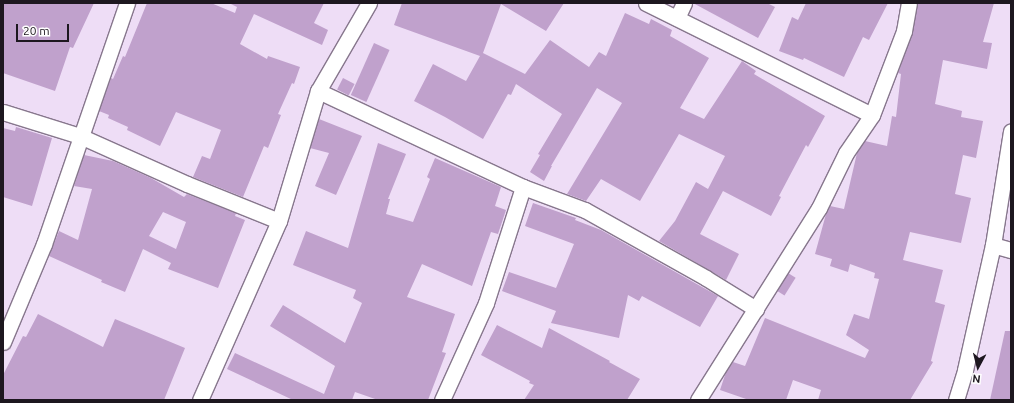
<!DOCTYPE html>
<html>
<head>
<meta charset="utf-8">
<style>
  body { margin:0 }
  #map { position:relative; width:1014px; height:403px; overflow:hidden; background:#eeddf6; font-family:Ubuntu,sans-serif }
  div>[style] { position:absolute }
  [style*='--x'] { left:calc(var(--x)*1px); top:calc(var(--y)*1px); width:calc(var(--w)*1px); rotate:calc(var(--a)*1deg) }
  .building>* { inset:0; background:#c0a1cc; transform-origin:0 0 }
  .roads { filter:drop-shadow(1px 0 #87778d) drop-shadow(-1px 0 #87778d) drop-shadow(0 1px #87778d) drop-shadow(0 -1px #87778d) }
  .minor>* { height:15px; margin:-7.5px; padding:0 7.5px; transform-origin:7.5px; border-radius:7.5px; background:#fff }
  span { translate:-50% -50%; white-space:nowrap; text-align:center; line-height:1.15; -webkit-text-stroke:3.5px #fff; paint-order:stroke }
  .frame { position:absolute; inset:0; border:4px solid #1d171f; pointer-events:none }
  .north { position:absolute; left:958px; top:347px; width:40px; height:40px; -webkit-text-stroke:3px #fff; paint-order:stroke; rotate:187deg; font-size:11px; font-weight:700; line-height:16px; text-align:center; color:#1d171f }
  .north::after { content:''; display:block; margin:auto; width:14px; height:18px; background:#1d171f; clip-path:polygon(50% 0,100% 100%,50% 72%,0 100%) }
  .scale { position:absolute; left:16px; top:24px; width:53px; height:18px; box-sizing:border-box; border:2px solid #1d171f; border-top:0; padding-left:5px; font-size:12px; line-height:14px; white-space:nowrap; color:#1d171f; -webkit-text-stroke:3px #fff; paint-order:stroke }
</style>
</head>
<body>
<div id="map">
  <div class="building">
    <div style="clip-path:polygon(3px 3px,94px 3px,73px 48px,70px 47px,55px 91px,3px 73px)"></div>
    <div style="clip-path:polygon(147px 3px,211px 3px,235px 13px,237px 7px,229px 3px,324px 3px,314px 23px,328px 30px,322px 45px,254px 14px,240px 44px,267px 59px,268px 56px,300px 67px,294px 84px,292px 83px,278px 114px,281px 115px,268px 148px,264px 146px,243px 197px,193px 177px,202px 156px,210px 159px,221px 130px,176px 112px,160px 146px,127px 130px,128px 127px,108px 118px,109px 115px,99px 111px,111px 78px,113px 79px,123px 56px,125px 57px)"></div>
    <div style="clip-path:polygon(402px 3px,564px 3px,546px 31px,501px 4px,483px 53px,525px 74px,550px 40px,589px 67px,599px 52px,606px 56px,625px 13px,649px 24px,651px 19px,672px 30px,670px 36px,709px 58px,680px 108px,704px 119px,742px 61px,756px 71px,754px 74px,825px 116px,808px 147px,806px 145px,779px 196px,781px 197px,771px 216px,723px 191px,700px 234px,739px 254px,726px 280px,659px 241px,675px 221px,696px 182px,708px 189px,725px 156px,679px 134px,640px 201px,601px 179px,586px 201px,567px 194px,622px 103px,597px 88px,551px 166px,552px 166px,544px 181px,530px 172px,540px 155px,538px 154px,562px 114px,516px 84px,511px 95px,508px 94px,483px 139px,445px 117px,414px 101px,433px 64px,466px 81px,480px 56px,394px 25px)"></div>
    <div style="clip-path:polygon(693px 3px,767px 3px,775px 7px,758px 38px)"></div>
    <div style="clip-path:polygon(806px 3px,888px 3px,869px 40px,863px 37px,844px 77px,804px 58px,803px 60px,779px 51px,792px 17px,798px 20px)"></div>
    <div style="clip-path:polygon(918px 3px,994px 3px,983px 42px,992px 43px,987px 69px,943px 60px,935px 104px,962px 111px,961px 117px,983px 121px,976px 158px,963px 155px,955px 194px,971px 198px,961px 243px,910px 232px,903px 260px,943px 270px,935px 302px,945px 305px,931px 361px,933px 362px,910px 400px,818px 400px,821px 390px,793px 380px,786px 400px,749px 400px,720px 390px,726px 372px,733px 362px,745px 366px,765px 318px,865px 358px,869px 350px,846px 335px,854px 314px,869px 319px,879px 279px,874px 278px,875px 273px,850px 264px,848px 272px,830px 266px,832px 259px,815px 254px,826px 214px,830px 206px,844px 209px,857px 153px,865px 141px,887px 146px,892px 116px,896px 117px,901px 74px,898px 73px,912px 34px)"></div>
    <div style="left:374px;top:43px;width:17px;height:57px;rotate:24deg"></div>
    <div style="left:343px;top:78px;width:13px;height:13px;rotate:27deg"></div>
    <div style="clip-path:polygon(319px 119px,362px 136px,336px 195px,315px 186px,329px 153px,310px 148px)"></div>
    <div style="clip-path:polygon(16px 127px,52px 138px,32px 206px,3px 197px,3px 128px,15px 131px)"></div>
    <div style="clip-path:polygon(378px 143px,406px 154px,388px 199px,390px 199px,386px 214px,413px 222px,430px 179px,427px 177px,435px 158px,501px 187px,495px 206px,506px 210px,498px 234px,491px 232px,472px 286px,422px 264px,407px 297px,455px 314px,442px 352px,446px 353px,428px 400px,378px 400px,355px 392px,352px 400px,293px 400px,227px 369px,235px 353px,324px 394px,335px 366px,270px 326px,283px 305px,345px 343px,362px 303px,353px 298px,356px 290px,293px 265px,306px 231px,348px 248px)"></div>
    <div style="clip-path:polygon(evenodd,84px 155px,113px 161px,151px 178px,184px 197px,187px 194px,236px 213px,235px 216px,245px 220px,218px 288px,168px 269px,171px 263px,143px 249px,125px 292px,101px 282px,102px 280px,49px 256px,59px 231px,78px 240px,92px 189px,74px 186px,84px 155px,163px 212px,186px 222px,176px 249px,149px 236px,163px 212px)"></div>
    <div style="clip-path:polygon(533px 203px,576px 218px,575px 220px,601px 230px,718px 296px,700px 327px,642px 296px,639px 301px,628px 295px,619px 338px,551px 323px,556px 311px,502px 291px,509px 272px,556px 288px,574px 244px,525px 226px)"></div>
    <div style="left:788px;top:273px;width:9px;height:21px;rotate:32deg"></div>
    <div style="clip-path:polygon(38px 314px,103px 347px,115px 319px,185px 348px,164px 400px,3px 400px,3px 375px,23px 336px,26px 337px)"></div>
    <div style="clip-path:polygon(497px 325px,542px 348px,549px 328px,610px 361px,609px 362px,640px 379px,627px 400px,524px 400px,534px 385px,529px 383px,530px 381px,481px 355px)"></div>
    <div style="clip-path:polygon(1005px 331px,1011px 331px,1011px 400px,990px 400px)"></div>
  </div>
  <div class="roads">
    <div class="minor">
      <div style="--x:646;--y:3;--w:252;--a:26.4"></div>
      <div style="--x:677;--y:18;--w:17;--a:-65"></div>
      <div style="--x:318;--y:91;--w:226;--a:25.1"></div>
      <div style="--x:523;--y:187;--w:66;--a:20.4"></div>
      <div style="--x:585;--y:210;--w:139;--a:29.3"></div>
      <div style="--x:706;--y:278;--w:59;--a:31.8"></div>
      <div style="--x:3;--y:112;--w:81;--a:17.3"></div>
      <div style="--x:80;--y:136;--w:117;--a:24.2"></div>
      <div style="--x:187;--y:184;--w:99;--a:21.9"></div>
      <div style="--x:993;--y:245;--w:19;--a:16"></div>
      <div style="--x:3;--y:342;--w:106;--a:-67.3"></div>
      <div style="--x:44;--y:244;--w:255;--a:-71"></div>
      <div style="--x:200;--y:400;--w:196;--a:-66.2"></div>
      <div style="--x:279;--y:221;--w:136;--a:-73.3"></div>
      <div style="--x:318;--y:91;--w:102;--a:-59.9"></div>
      <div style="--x:442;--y:400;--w:107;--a:-65.6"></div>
      <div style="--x:486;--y:303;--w:122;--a:-72.3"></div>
      <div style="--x:698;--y:400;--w:227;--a:-57.8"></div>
      <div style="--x:819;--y:208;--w:61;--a:-63.9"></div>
      <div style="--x:846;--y:153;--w:46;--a:-55.6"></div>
      <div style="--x:872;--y:115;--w:90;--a:-69.1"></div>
      <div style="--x:904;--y:31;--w:28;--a:-80"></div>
      <div style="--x:956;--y:400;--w:31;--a:-73"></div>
      <div style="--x:965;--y:370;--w:128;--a:-77.4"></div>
      <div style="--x:993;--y:245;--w:115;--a:-81"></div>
    </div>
  </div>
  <div class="frame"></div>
  <div class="north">N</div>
  <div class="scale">20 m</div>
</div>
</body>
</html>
